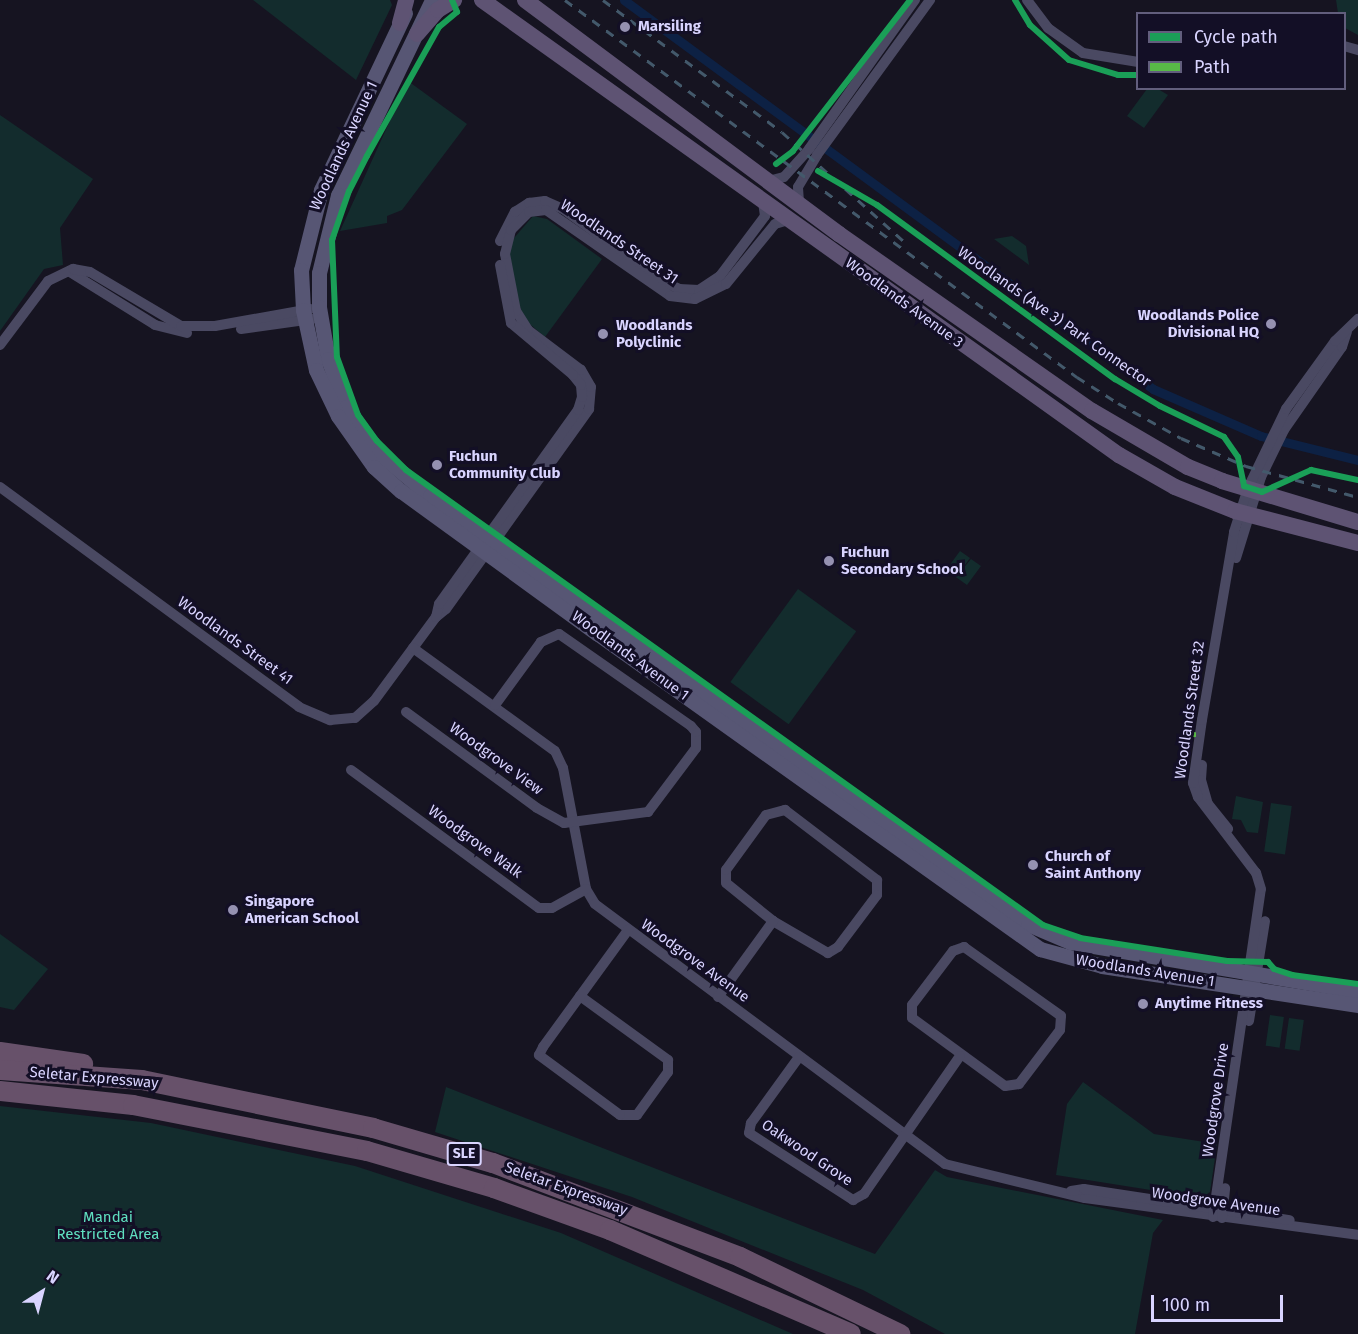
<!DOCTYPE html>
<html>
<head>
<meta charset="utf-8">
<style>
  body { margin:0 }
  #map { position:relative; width:1358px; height:1334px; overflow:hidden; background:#161421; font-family:"Fira Sans",sans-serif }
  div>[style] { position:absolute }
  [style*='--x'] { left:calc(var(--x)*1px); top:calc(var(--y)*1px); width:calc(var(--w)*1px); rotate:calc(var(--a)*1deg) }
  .green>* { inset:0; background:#132c2d; transform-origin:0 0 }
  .canal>* { height:9px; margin:-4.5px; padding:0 4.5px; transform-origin:4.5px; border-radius:4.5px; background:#0d2144 }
  .street>* { height:10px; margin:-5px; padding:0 5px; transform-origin:5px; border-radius:5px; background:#4a4962 }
  .secondary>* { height:15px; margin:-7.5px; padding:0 7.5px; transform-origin:7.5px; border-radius:7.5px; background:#575674 }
  .primary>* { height:16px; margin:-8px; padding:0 8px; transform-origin:8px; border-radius:8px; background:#5e5373 }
  .highway>* { height:20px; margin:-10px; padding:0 10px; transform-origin:10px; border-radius:10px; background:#67516a }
  .rail>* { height:3px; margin-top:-1.5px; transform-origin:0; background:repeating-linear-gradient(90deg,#43596b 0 9px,transparent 0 17px) }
  .quiet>* { height:4.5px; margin-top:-2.25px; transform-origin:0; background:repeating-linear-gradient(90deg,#58b947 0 9px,transparent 0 13.5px) }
  .cycleway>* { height:6px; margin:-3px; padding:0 3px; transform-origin:3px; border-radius:3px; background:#1a9f57 }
  .dots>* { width:16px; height:16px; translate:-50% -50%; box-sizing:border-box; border:3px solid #130f26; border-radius:50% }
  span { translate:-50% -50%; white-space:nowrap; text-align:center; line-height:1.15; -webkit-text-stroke:6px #130f26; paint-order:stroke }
  .shield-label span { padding:2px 4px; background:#130f26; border:2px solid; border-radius:4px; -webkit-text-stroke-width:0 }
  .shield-label { font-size:14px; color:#d9d4ff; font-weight:700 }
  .poi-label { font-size:15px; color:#d9d4ff; font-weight:700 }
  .left { translate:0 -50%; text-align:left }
  .right { translate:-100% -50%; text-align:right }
  .street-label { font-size:15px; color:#d9d4ff }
  .park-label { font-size:15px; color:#5fe0c0 }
  .legend { position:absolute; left:1136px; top:12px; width:210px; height:78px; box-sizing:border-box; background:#130f26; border:2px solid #625e7d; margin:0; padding:8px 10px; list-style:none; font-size:18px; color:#d9d4ff }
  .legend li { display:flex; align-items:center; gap:12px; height:30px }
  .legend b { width:30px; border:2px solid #625e7d }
  .north { position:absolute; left:12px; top:1262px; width:60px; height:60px; -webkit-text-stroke:4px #130f26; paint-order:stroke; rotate:36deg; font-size:16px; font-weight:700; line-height:24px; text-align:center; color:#d9d4ff }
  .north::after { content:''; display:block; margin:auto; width:21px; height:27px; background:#d9d4ff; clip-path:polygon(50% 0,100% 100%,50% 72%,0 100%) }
  .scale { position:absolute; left:1151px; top:1295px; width:132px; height:27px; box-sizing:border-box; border:3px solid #d9d4ff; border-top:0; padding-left:8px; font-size:18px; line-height:21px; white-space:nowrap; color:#d9d4ff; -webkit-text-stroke:4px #130f26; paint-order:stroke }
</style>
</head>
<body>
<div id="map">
  <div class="green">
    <div style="clip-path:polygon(253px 0,390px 0,392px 5px,356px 80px)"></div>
    <div style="clip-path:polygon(1336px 0,1358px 0,1358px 35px,1345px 28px,1344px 14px,1338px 13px)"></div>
    <div style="clip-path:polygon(408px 81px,467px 124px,402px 210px,387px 216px,387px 223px,340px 231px)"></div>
    <div style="clip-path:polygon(1147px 89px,1158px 89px,1168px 95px,1144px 128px,1127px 116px)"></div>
    <div style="clip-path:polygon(0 115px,93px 179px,60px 228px,63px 265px,44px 269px,0 331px)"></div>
    <div style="clip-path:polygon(533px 216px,547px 219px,602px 259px,545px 337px,520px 316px,508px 245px)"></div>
    <div style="clip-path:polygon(1012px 236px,1026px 246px,1029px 265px,994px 239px)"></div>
    <div style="clip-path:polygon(960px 551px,970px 558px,957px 576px,971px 559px,981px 566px,967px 585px,946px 570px)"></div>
    <div style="left:798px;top:589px;width:72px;height:115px;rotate:36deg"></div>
    <div style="clip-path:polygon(1236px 796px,1263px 802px,1258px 833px,1247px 832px,1241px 820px,1232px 819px)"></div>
    <div style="left:1271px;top:803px;width:21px;height:49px;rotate:8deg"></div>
    <div style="clip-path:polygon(0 934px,48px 969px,14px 1010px,0 1007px)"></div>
    <div style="left:1270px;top:1015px;width:14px;height:31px;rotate:8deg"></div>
    <div style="left:1289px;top:1018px;width:15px;height:31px;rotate:8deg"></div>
    <div style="clip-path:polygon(1083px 1082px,1154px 1134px,1217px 1144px,1210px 1192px,1201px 1198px,1056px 1175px,1067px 1104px)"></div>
    <div style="clip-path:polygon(446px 1087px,875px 1254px,935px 1170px,947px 1177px,1163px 1220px,1153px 1233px,1135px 1334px,945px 1334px,863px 1290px,632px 1197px,435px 1132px)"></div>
    <div style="clip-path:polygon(0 1106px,151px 1123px,355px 1166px,561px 1233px,793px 1334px,0 1334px)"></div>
  </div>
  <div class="canal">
    <div style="--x:624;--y:0;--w:657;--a:36.33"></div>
    <div style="--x:1153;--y:389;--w:118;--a:23.5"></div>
    <div style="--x:1261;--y:436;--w:100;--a:13.9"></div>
  </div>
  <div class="street">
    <div style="--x:1027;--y:0;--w:35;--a:53"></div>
    <div style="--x:1048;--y:28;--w:43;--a:35.5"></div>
    <div style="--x:1083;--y:53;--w:56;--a:9.3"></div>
    <div style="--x:1344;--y:46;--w:15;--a:16"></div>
    <div style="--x:768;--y:181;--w:16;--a:-14"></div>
    <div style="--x:784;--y:177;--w:38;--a:-48"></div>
    <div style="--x:809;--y:149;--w:183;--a:-54.6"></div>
    <div style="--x:799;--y:202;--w:15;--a:-94"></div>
    <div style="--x:798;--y:187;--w:37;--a:-59"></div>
    <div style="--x:817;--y:155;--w:192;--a:-53.9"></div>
    <div style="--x:500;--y:241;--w:33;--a:-63"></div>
    <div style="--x:515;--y:212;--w:17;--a:-33"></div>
    <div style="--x:529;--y:203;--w:16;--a:-7"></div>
    <div style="--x:545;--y:201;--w:20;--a:24"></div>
    <div style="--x:563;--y:209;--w:120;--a:36.2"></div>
    <div style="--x:660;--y:280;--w:21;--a:25"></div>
    <div style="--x:679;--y:289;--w:20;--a:3"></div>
    <div style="--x:699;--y:290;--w:25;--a:-34"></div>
    <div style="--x:720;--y:276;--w:75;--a:-53.1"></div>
    <div style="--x:765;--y:216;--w:15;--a:-98"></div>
    <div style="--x:70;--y:272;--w:100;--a:31.9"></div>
    <div style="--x:155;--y:325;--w:33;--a:14"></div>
    <div style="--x:241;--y:329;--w:72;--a:-8"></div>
    <div style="--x:0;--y:345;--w:80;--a:-53.1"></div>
    <div style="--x:48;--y:281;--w:28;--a:-26"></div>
    <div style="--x:73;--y:269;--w:17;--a:10"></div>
    <div style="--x:90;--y:272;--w:106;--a:30.7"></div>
    <div style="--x:181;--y:326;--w:34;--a:0"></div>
    <div style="--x:215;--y:326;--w:97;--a:-10.1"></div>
    <div style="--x:0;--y:487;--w:371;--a:36.3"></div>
    <div style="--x:299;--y:707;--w:34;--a:23"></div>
    <div style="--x:330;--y:720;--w:25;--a:-5"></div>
    <div style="--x:355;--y:718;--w:25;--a:-42"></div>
    <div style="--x:374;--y:701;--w:104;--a:-53.6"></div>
    <div style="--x:436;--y:617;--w:13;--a:-39"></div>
    <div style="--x:446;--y:609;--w:246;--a:-54.4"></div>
    <div style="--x:589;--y:409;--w:22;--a:-85"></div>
    <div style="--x:591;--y:387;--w:20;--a:-120"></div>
    <div style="--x:581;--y:370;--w:66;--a:-143"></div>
    <div style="--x:528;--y:330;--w:22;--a:-122"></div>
    <div style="--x:516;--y:311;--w:58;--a:-100.9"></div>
    <div style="--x:505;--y:254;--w:25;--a:-76"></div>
    <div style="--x:511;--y:230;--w:25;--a:-45"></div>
    <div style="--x:529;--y:212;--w:17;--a:-7"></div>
    <div style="--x:546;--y:210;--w:151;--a:34.7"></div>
    <div style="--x:670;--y:296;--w:25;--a:7"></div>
    <div style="--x:695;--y:299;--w:34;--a:-26"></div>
    <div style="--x:726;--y:284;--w:77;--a:-50.8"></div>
    <div style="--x:775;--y:224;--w:14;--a:-17"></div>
    <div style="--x:1236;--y:558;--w:85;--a:-72.8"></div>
    <div style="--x:1261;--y:477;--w:52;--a:-63.9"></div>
    <div style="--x:1284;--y:430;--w:101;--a:-55.1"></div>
    <div style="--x:1342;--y:347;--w:16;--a:-72"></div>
    <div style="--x:436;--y:617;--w:13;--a:-77"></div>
    <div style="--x:439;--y:604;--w:239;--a:-54.4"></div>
    <div style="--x:578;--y:410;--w:14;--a:-73"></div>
    <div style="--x:582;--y:397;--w:12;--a:-95"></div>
    <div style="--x:581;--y:385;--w:13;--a:-129"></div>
    <div style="--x:573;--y:375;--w:81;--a:-140"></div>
    <div style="--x:511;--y:323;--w:59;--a:-100.7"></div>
    <div style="--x:413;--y:648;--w:175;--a:36"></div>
    <div style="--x:555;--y:751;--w:19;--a:65"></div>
    <div style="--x:563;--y:768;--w:123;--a:79.2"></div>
    <div style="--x:586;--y:889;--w:17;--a:59"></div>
    <div style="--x:595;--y:904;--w:436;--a:36.6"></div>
    <div style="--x:945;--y:1164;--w:144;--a:13.7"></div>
    <div style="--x:1085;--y:1198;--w:275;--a:7.7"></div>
    <div style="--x:406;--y:712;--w:162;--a:36.2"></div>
    <div style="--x:537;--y:808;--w:31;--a:29"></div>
    <div style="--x:564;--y:823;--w:85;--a:-7.5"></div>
    <div style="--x:648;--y:812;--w:80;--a:-53.1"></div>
    <div style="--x:696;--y:748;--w:16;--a:-90"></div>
    <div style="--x:696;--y:732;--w:8;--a:-130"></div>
    <div style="--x:691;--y:726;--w:161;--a:-145.1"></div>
    <div style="--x:559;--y:634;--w:20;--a:156"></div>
    <div style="--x:541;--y:642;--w:78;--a:126.1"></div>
    <div style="--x:1202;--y:765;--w:15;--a:94"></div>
    <div style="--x:1201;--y:780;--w:25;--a:74"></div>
    <div style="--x:1208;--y:804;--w:32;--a:51"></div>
    <div style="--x:351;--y:770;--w:233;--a:36.3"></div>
    <div style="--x:539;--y:908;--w:13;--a:0"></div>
    <div style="--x:552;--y:908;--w:39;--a:-29"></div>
    <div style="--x:785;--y:810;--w:116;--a:37.3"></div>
    <div style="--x:877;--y:880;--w:15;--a:90"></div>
    <div style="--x:877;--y:895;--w:65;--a:126.9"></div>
    <div style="--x:838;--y:947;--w:12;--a:149"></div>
    <div style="--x:828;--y:953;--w:64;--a:-149.8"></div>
    <div style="--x:773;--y:921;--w:60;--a:-141"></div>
    <div style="--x:726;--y:883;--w:13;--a:-90"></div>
    <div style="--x:726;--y:870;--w:68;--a:-54"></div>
    <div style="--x:766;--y:815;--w:20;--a:-15"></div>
    <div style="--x:964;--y:947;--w:119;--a:35.4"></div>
    <div style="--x:1061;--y:1016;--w:14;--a:94"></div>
    <div style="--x:1060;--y:1030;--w:68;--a:127.2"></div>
    <div style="--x:1019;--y:1084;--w:14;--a:172"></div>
    <div style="--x:1005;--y:1086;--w:115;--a:-143.8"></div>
    <div style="--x:912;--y:1018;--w:13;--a:-90"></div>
    <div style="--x:912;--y:1005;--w:68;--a:-52.8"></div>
    <div style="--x:953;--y:951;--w:12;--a:-20"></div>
    <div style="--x:580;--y:996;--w:109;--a:36"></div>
    <div style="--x:668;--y:1060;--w:12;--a:90"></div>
    <div style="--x:668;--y:1072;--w:53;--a:125.8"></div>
    <div style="--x:637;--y:1115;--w:17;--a:180"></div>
    <div style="--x:620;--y:1115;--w:101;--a:-143.5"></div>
    <div style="--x:539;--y:1055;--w:9;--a:-63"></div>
    <div style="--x:543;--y:1047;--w:145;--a:-54"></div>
    <div style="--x:718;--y:997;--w:94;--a:-54.1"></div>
    <div style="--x:1249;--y:1021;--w:101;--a:-80.9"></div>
    <div style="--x:799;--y:1057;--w:82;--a:126"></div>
    <div style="--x:751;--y:1123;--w:10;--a:101"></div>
    <div style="--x:749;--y:1133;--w:124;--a:32.8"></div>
    <div style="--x:853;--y:1200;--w:13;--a:-29"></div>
    <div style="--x:864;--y:1194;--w:168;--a:-55.2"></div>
    <div style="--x:1071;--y:1191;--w:13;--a:-9"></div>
    <div style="--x:1084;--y:1189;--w:208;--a:8.6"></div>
    <div style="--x:1213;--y:1217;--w:331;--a:-81.7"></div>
    <div style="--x:1261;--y:889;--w:17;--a:-107"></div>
    <div style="--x:1256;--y:873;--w:96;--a:-127.3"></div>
    <div style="--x:1198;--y:797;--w:15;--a:-110"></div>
    <div style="--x:1193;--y:783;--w:64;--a:-81.9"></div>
    <div style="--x:1202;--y:720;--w:191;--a:-80.3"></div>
    <div style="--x:1234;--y:532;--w:46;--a:-72.3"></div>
    <div style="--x:1248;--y:488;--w:88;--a:-64.3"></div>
    <div style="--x:1286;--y:409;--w:84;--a:-54.2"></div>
    <div style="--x:1335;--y:341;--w:32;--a:-44"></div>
    <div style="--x:1222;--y:1218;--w:30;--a:-84"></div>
  </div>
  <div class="secondary">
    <div style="--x:432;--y:0;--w:216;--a:115.7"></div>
    <div style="--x:338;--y:195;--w:80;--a:103.7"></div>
    <div style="--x:319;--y:273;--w:34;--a:90"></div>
    <div style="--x:319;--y:307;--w:53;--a:80.2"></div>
    <div style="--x:328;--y:359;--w:51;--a:69.4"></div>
    <div style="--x:346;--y:407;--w:57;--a:54.3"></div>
    <div style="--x:379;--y:453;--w:67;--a:40.1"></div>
    <div style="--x:430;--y:496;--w:735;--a:35.59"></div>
    <div style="--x:1028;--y:924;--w:46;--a:23.2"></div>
    <div style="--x:1070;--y:942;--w:292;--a:9.7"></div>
    <div style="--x:405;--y:13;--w:196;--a:115.4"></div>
    <div style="--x:321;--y:190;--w:82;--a:104"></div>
    <div style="--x:301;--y:270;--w:40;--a:87.1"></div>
    <div style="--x:303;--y:310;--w:61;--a:77.8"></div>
    <div style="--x:316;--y:370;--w:51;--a:64.4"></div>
    <div style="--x:338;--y:416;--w:62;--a:54.8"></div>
    <div style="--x:374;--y:467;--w:36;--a:42"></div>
    <div style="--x:401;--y:491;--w:243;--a:36"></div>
    <div style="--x:598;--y:634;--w:543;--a:35.48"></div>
    <div style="--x:1040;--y:949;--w:64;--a:15.3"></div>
    <div style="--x:1102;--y:966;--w:259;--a:8.7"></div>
  </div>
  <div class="primary">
    <div style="--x:482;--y:0;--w:783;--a:35.54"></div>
    <div style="--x:1119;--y:455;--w:64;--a:29.7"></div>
    <div style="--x:1175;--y:487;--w:65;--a:21.8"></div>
    <div style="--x:1235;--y:511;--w:127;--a:14.6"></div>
    <div style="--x:525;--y:0;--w:392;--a:36.7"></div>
    <div style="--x:839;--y:234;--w:309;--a:35"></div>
    <div style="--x:1092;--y:411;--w:111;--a:30.3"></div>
    <div style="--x:1188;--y:467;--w:37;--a:22"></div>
    <div style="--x:1222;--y:481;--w:142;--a:16.8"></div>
    <div style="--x:400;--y:23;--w:24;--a:-75"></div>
    <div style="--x:417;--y:34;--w:32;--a:-49"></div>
    <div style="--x:438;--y:10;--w:19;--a:-32"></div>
  </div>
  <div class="highway">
    <div style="--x:0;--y:1052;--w:84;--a:8.2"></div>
    <div style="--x:0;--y:1070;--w:142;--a:4"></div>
    <div style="--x:142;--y:1080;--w:236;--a:11.7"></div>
    <div style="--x:373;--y:1128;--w:125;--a:16.3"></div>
    <div style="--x:493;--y:1163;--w:264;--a:20.8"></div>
    <div style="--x:740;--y:1257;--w:178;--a:25.7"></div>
    <div style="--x:0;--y:1091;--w:134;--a:6"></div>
    <div style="--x:133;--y:1105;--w:238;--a:11.1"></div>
    <div style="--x:367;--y:1151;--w:132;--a:16.2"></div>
    <div style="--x:494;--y:1188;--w:123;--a:19.9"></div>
    <div style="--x:610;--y:1230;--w:262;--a:23.3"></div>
  </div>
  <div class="rail">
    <div style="--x:565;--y:0;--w:636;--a:36.37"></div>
    <div style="--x:1077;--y:377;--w:49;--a:32.4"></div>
    <div style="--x:1118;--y:403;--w:72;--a:29.1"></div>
    <div style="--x:1181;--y:438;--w:71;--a:23.3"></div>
    <div style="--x:1246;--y:466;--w:116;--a:15.5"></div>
    <div style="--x:603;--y:0;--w:222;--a:36.4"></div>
    <div style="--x:782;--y:132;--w:168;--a:41.9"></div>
  </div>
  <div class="quiet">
    <div style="--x:1185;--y:749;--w:16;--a:-83"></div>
    <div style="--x:1187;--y:733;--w:13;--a:9"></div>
  </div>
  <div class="cycleway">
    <div style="--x:452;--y:0;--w:13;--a:67"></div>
    <div style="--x:457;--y:12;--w:23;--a:140"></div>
    <div style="--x:439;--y:27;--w:148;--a:119.2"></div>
    <div style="--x:367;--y:156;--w:39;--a:117"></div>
    <div style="--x:349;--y:191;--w:52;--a:109.1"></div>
    <div style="--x:332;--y:240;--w:117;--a:87.6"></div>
    <div style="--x:337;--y:357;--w:62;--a:70.1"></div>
    <div style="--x:358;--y:415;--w:32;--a:54"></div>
    <div style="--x:377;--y:441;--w:41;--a:45"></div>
    <div style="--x:406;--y:470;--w:783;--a:35.54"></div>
    <div style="--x:1043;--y:925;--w:39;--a:19"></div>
    <div style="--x:1080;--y:938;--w:149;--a:8.9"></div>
    <div style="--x:1227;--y:961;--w:41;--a:1.4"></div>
    <div style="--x:1268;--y:962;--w:9;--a:49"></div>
    <div style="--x:1274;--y:969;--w:19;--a:18"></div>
    <div style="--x:1292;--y:975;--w:67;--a:7.8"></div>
    <div style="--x:1015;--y:0;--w:29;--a:59"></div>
    <div style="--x:1030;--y:25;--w:52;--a:41.9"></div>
    <div style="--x:1069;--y:60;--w:51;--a:17"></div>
    <div style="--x:1118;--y:75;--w:20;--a:0"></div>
    <div style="--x:776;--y:164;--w:21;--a:-37"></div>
    <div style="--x:793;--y:151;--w:191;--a:-52.2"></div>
    <div style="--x:818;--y:171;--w:68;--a:30"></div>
    <div style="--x:877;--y:205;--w:295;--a:36.2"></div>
    <div style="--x:1115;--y:379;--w:52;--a:31"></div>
    <div style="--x:1160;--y:406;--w:71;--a:25.8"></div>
    <div style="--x:1224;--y:437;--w:24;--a:55"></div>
    <div style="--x:1238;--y:457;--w:30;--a:78"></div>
    <div style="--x:1244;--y:486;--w:19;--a:18"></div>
    <div style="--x:1262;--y:492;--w:54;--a:-24.2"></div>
    <div style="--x:1311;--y:470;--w:48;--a:12"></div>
  </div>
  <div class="dots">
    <div style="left:625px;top:27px;background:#9591b1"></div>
    <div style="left:1271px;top:324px;background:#9591b1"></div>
    <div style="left:603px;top:334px;background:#9591b1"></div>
    <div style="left:437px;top:465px;background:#9591b1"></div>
    <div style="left:829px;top:561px;background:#9591b1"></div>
    <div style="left:1033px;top:865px;background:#9591b1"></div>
    <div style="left:233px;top:910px;background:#9591b1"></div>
    <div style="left:1143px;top:1004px;background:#9591b1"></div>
  </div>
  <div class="shield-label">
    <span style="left:464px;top:1154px">SLE</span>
  </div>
  <div class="poi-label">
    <span class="left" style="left:638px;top:27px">Marsiling</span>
    <span class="right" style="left:1259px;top:324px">Woodlands Police<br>Divisional HQ</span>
    <span class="left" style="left:616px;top:334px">Woodlands<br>Polyclinic</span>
    <span class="left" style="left:449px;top:465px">Fuchun<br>Community Club</span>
    <span class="left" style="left:841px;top:561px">Fuchun<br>Secondary School</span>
    <span class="left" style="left:1045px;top:865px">Church of<br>Saint Anthony</span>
    <span class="left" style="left:245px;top:910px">Singapore<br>American School</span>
    <span class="left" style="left:1155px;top:1004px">Anytime Fitness</span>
  </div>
  <div class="street-label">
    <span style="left:344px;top:146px;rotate:-65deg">Woodlands Avenue 1</span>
    <span style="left:619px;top:242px;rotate:34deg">Woodlands Street 31</span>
    <span style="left:904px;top:303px;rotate:36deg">Woodlands Avenue 3</span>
    <span style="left:1054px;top:317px;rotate:35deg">Woodlands (Ave 3) Park Connector</span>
    <span style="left:235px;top:641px;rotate:36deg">Woodlands Street 41</span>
    <span style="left:630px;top:656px;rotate:36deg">Woodlands Avenue 1</span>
    <span style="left:1190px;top:710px;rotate:-82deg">Woodlands Street 32</span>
    <span style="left:496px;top:759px;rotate:36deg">Woodgrove View</span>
    <span style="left:475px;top:842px;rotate:36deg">Woodgrove Walk</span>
    <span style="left:695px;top:961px;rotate:36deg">Woodgrove Avenue</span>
    <span style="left:1145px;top:971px;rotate:9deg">Woodlands Avenue 1</span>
    <span style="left:94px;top:1078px;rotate:5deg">Seletar Expressway</span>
    <span style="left:1216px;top:1100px;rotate:-82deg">Woodgrove Drive</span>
    <span style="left:807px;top:1153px;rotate:34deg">Oakwood Grove</span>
    <span style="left:566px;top:1189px;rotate:20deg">Seletar Expressway</span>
    <span style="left:1216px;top:1202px;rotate:8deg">Woodgrove Avenue</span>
  </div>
  <div class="park-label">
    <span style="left:108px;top:1226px">Mandai<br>Restricted Area</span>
  </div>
  <ul class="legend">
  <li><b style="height:8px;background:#1a9f57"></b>Cycle path</li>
  <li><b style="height:8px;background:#58b947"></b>Path</li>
  </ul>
  <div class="north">N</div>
  <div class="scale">100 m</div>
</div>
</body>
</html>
